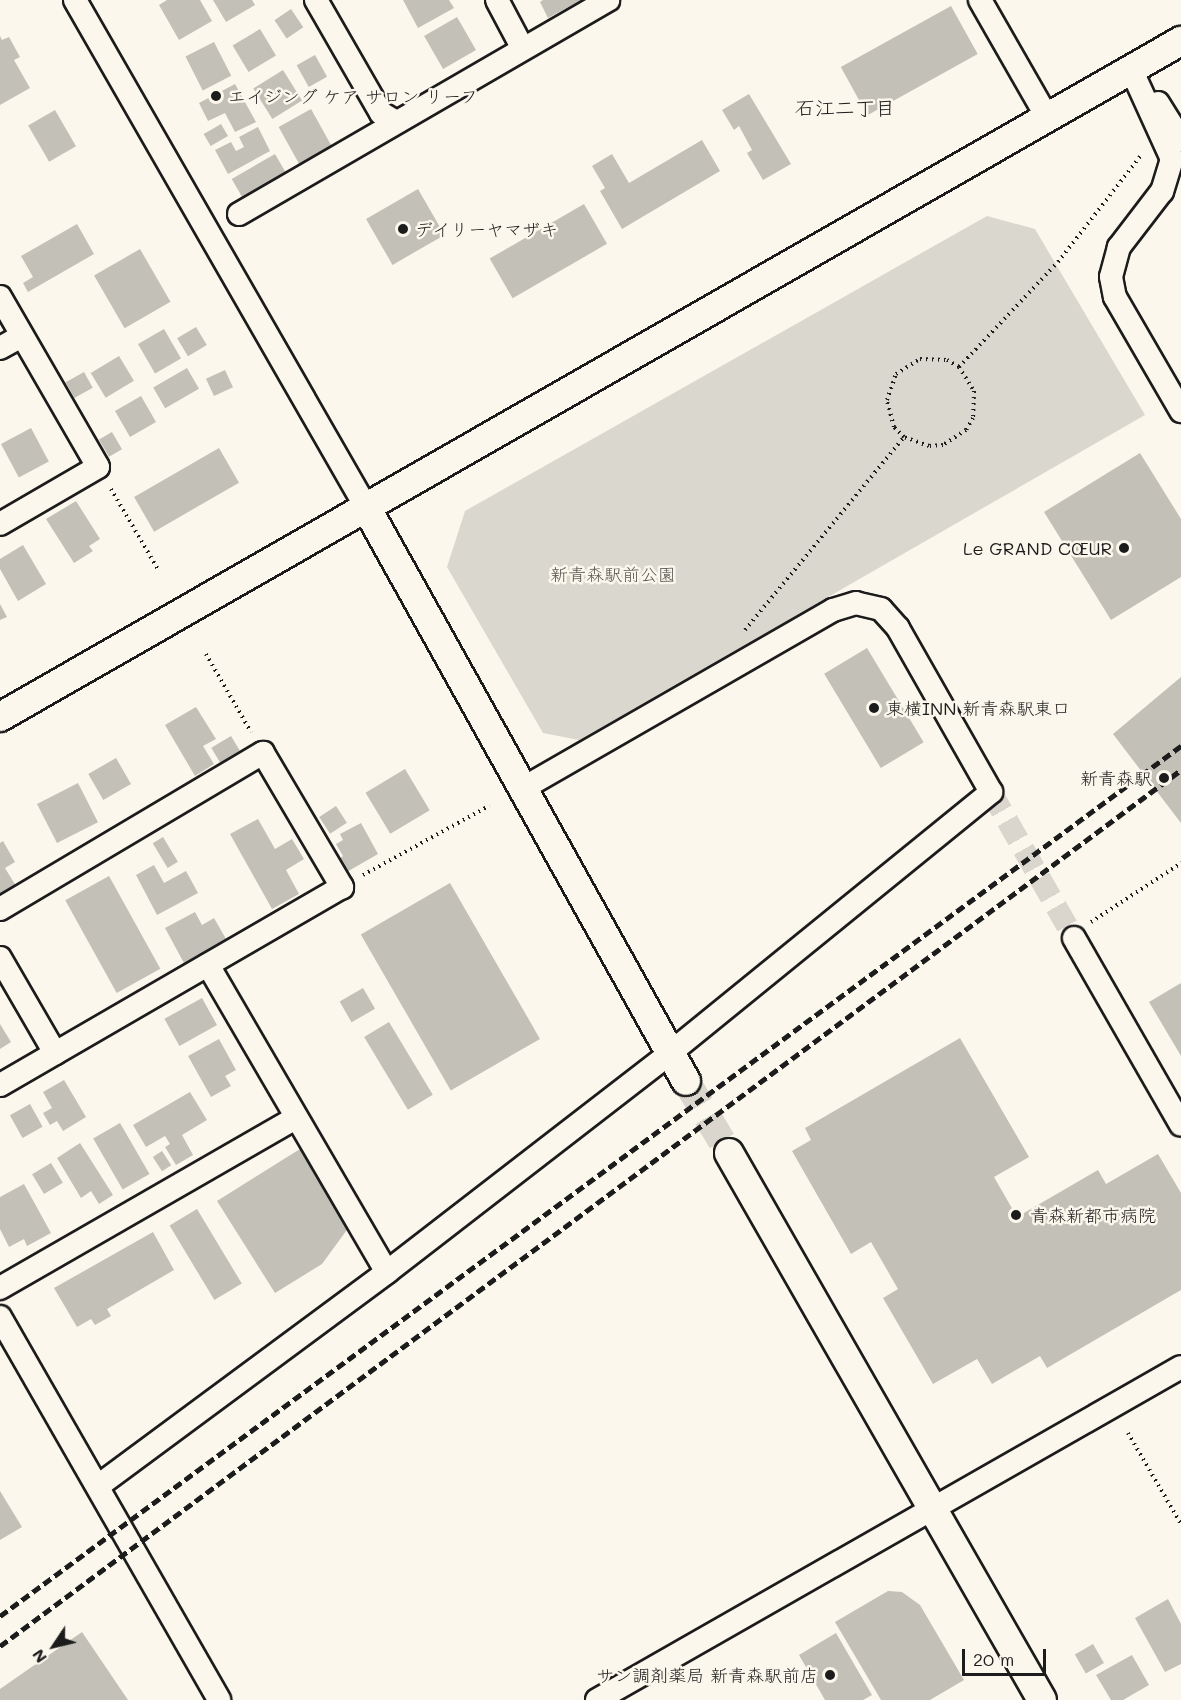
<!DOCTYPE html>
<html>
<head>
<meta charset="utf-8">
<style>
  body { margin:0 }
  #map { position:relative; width:1181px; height:1700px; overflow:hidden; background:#fbf7ec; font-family:Mali,"Klee One",sans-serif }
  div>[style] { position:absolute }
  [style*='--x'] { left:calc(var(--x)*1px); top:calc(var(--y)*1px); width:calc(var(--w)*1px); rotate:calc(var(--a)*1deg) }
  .green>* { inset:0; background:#dad7ce }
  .building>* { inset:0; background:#c3c0b8; transform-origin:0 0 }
  .minor-tunnel>* { height:22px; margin-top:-11px; transform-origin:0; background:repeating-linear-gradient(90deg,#dad6cd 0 22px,transparent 0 33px) }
  .tertiary-tunnel>* { height:28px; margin-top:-14px; transform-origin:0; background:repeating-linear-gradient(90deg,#dad6cd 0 28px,transparent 0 42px) }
  .path>* { height:4px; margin-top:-2px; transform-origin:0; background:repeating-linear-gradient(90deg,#1c1c1c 0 1.5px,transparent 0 6px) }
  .roads { filter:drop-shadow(2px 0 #1c1c1c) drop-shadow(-2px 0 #1c1c1c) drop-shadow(0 2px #1c1c1c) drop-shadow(0 -2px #1c1c1c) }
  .minor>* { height:22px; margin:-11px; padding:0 11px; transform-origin:11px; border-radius:11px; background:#fbf7ec }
  .tertiary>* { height:28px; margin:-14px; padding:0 14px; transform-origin:14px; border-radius:14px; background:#fbf7ec }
  .rail>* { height:4.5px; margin-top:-2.25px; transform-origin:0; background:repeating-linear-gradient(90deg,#1c1c1c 0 9px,transparent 0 13.5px) }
  .dots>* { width:16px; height:16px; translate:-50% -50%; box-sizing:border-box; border:3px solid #fbf7ec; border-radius:50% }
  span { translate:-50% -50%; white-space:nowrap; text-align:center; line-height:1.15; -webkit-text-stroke:5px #fbf7ec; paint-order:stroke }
  .poi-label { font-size:18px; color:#1c1c1c }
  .left { translate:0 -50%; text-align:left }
  .right { translate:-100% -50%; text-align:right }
  .park-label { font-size:18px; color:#555451 }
  .neighbourhood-label { font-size:20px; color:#1c1c1c }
  .north { position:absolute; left:24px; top:1616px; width:60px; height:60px; -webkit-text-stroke:4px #fbf7ec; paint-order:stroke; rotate:235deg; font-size:16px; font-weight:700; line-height:24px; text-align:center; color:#1c1c1c }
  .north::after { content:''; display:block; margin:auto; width:21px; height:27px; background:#1c1c1c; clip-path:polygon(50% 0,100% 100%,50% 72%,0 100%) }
  .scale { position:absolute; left:962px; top:1649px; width:84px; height:27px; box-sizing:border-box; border:3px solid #1c1c1c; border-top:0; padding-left:8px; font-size:18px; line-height:21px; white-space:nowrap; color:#1c1c1c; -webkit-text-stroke:4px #fbf7ec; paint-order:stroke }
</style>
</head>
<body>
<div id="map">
  <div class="green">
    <div style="clip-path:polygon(987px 216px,1035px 229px,1145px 415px,579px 740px,543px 733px,447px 567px,465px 511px)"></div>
  </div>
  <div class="building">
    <div style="clip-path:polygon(167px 0,200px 0,212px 21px,179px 40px,159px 5px)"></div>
    <div style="clip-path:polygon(213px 0,252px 0,255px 5px,226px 22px)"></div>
    <div style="clip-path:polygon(403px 0,449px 0,454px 8px,418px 28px)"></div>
    <div style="clip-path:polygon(543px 0,581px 0,548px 18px,540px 2px)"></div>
    <div style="left:951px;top:6px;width:55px;height:126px;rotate:61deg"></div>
    <div style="left:291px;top:9px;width:22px;height:20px;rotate:56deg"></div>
    <div style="left:457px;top:17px;width:38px;height:38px;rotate:60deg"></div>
    <div style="left:260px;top:29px;width:31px;height:32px;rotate:59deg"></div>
    <div style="clip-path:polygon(0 36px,2px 40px,9px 37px,20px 57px,14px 60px,30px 88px,0 105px)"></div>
    <div style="left:214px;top:42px;width:38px;height:32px;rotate:63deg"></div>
    <div style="left:315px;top:55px;width:25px;height:21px;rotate:61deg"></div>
    <div style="left:283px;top:70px;width:36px;height:35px;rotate:58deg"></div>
    <div style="clip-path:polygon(235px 84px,256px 122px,235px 132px,225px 113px,208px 121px,199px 103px)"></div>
    <div style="clip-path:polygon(749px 94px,791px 164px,763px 180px,747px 153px,752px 150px,739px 126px,734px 130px,722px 110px)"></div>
    <div style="left:311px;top:109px;width:43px;height:37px;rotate:61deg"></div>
    <div style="left:55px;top:110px;width:42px;height:31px;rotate:60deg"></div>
    <div style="left:221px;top:124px;width:14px;height:20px;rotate:60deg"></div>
    <div style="clip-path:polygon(258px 127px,270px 151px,228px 174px,215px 150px,231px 142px,236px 151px,244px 147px,239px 137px)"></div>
    <div style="clip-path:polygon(702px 140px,720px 171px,622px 229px,600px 191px,605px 188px,592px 166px,612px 154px,629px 183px)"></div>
    <div style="left:275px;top:154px;width:22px;height:50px;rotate:60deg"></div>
    <div style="left:418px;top:189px;width:53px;height:60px;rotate:60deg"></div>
    <div style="left:584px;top:204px;width:46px;height:109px;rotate:60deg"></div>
    <div style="clip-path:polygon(77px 224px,94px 254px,28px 292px,23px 283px,33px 277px,21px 256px)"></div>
    <div style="left:140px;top:249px;width:61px;height:53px;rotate:60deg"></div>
    <div style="left:196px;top:327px;width:21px;height:22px;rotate:59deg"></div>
    <div style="left:164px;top:329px;width:34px;height:30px;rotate:60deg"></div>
    <div style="left:119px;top:356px;width:29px;height:33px;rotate:59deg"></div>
    <div style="left:187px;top:368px;width:24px;height:39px;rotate:60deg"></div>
    <div style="left:225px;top:370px;width:19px;height:21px;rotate:65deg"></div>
    <div style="left:84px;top:372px;width:18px;height:21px;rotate:61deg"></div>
    <div style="left:141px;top:396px;width:30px;height:30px;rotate:60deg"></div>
    <div style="left:31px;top:428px;width:38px;height:34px;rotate:62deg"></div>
    <div style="left:112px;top:432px;width:20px;height:15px;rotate:60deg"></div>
    <div style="left:219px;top:448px;width:40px;height:98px;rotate:60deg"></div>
    <div style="clip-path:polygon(1140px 453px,1181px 519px,1181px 577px,1111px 620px,1044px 512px)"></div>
    <div style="clip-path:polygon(76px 501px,100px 539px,89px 546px,93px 551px,74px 563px,46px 519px)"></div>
    <div style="clip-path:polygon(23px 545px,46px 584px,18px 601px,0 569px,0 559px)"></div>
    <div style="clip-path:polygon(0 604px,7px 617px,0 620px)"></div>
    <div style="left:867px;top:648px;width:110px;height:50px;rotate:59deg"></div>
    <div style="clip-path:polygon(1181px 677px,1181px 823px,1113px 734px)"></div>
    <div style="clip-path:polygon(196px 707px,216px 739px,203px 746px,214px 764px,195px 776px,165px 725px)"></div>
    <div style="left:231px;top:736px;width:17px;height:23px;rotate:59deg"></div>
    <div style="left:116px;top:758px;width:30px;height:32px;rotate:60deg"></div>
    <div style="left:405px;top:769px;width:48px;height:46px;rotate:59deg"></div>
    <div style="left:78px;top:783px;width:44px;height:46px;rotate:63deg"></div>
    <div style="left:336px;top:806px;width:20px;height:20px;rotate:57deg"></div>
    <div style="clip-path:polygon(258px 819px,275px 849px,292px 839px,304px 859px,286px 870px,299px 894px,272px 909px,230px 834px)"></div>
    <div style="clip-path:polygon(361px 823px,378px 854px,345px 873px,338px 860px,343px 856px,336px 844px,343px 840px,340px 834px)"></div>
    <div style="left:163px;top:837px;width:29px;height:12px;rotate:59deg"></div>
    <div style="clip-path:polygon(3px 841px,15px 862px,5px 868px,16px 886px,0 895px,0 843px)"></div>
    <div style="clip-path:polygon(154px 865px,164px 883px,186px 871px,198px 893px,157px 915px,136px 875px)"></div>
    <div style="left:109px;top:876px;width:106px;height:50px;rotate:61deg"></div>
    <div style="left:450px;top:883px;width:180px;height:103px;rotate:60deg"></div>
    <div style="clip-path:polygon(195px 912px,202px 925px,214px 918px,226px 939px,184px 963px,165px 928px)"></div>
    <div style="clip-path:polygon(1181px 983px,1181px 1056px,1149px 1002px)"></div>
    <div style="left:363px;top:988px;width:24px;height:27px;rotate:60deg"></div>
    <div style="left:202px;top:998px;width:31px;height:43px;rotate:61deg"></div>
    <div style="left:389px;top:1022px;width:85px;height:29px;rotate:59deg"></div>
    <div style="clip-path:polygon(0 1024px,11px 1042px,0 1049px)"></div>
    <div style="clip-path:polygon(960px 1038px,1029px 1157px,994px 1177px,1017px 1217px,1098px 1170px,1106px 1184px,1158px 1154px,1181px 1193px,1181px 1290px,1047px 1368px,1040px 1356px,992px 1384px,977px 1359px,933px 1384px,883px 1298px,898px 1289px,871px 1242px,851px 1254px,792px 1151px,811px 1140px,805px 1128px)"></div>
    <div style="clip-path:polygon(219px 1039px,236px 1070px,225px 1076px,231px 1086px,211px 1097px,188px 1056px)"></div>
    <div style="clip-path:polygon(64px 1080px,86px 1117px,63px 1131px,57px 1121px,50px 1125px,43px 1113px,52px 1108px,43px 1092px)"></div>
    <div style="clip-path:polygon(190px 1092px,207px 1120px,182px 1135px,193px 1155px,176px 1165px,165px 1147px,170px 1144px,165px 1136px,146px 1147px,133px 1125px)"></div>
    <div style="left:30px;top:1104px;width:26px;height:23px;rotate:61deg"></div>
    <div style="left:120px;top:1123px;width:59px;height:31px;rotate:60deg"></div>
    <div style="clip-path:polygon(80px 1143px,113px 1195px,99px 1204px,91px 1191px,81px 1198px,57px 1158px)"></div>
    <div style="clip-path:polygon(300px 1149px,349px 1227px,322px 1264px,275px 1293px,217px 1201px)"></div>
    <div style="left:162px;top:1151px;width:17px;height:11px;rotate:57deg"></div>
    <div style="left:51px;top:1163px;width:23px;height:22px;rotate:59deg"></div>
    <div style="clip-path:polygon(24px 1184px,51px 1233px,27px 1246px,24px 1239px,9px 1247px,0 1229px,0 1197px)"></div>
    <div style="left:197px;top:1209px;width:87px;height:32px;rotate:59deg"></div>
    <div style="clip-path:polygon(153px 1232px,174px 1270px,107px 1309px,111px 1316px,95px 1325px,91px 1319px,77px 1327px,54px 1288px)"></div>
    <div style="clip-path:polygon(0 1491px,22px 1527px,0 1540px)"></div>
    <div style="clip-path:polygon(888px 1591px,902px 1592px,920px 1605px,964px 1680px,930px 1700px,881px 1700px,835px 1622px)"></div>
    <div style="clip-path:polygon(1168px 1599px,1181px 1624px,1181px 1664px,1165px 1672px,1135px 1618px)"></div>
    <div style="clip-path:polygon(82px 1632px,128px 1700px,0 1700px,0 1689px)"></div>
    <div style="clip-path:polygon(836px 1633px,872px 1695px,863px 1700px,825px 1700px,799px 1655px)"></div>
    <div style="left:1093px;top:1644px;width:22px;height:21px;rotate:60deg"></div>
    <div style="clip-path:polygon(1132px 1655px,1149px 1685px,1123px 1700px,1111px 1700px,1096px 1675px)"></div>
  </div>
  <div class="minor-tunnel">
    <div style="--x:991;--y:792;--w:168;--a:60.4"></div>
  </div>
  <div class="tertiary-tunnel">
    <div style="--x:686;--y:1081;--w:84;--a:59.2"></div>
  </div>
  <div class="path">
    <div style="--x:959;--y:367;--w:28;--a:58"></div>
    <div style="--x:974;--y:391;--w:27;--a:92"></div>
    <div style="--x:973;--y:418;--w:14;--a:120"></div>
    <div style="--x:966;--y:430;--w:27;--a:147"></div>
    <div style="--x:943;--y:445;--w:14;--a:176"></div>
    <div style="--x:929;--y:446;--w:27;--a:-160"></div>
    <div style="--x:904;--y:437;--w:14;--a:-135"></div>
    <div style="--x:894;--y:427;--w:28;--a:-105"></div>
    <div style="--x:887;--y:400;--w:28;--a:-71"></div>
    <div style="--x:896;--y:374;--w:28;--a:-32"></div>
    <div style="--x:920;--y:359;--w:27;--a:2"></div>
    <div style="--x:947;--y:360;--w:14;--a:30"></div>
    <div style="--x:959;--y:367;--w:144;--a:-46.7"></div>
    <div style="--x:1058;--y:262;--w:137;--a:-52.1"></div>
    <div style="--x:111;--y:489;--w:95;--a:59.7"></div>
    <div style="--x:745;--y:630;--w:250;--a:-50.5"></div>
    <div style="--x:206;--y:654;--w:90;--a:60"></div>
    <div style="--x:363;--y:875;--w:144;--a:-28.7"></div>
    <div style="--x:1091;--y:922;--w:108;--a:-33.2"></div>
    <div style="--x:1128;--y:1433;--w:105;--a:59.8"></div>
  </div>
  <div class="roads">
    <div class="minor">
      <div style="--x:75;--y:0;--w:585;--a:60.15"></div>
      <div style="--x:316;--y:0;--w:130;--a:60.1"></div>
      <div style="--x:381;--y:113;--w:17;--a:31"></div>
      <div style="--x:497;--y:0;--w:55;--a:62"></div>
      <div style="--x:980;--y:0;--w:135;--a:60.2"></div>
      <div style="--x:1131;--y:69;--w:99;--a:65.5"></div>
      <div style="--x:1172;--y:159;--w:34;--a:107"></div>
      <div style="--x:1162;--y:191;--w:71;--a:127.5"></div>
      <div style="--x:1119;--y:247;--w:31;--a:105"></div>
      <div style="--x:1111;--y:277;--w:20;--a:79"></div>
      <div style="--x:1115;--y:297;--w:132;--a:59.9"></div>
      <div style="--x:1158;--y:103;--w:44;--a:58.1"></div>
      <div style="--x:239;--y:214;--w:427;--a:-30.1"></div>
      <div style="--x:0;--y:297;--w:196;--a:60"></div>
      <div style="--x:98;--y:467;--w:113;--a:149.8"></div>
      <div style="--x:0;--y:348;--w:25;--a:-29"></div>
      <div style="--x:0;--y:909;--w:306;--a:-30.7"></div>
      <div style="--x:263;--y:753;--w:156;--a:59.5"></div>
      <div style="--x:342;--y:887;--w:395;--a:149.9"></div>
      <div style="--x:1074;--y:938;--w:215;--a:60.2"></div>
      <div style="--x:0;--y:958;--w:110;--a:59.9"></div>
      <div style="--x:208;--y:965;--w:355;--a:59.8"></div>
      <div style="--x:0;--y:1288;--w:341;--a:-29.9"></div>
      <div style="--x:0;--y:1317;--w:441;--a:60.2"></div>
      <div style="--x:98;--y:1486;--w:360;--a:-36.5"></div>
      <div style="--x:387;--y:1272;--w:358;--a:-37.7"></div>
      <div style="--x:670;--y:1053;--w:414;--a:-39.1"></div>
      <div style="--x:991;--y:792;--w:189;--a:-119.6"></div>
      <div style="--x:898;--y:628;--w:25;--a:-132"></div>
      <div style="--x:881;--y:609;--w:26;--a:-167"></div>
      <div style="--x:856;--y:603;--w:24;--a:163"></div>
      <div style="--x:833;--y:610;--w:357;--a:150.1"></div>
      <div style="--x:597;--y:1700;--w:672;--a:-29.69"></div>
    </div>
    <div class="tertiary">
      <div style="--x:366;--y:507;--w:657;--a:60.86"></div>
      <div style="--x:0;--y:717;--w:1361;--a:-29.79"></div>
      <div style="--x:729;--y:1153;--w:630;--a:60.22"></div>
    </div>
  </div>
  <div class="rail">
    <div style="--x:0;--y:1616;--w:1467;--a:-36.38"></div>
    <div style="--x:0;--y:1646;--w:1470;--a:-36.57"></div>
  </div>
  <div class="dots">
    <div style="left:216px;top:96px;background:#1c1c1c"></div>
    <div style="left:403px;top:229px;background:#1c1c1c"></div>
    <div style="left:1124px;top:548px;background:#1c1c1c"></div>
    <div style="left:874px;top:708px;background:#1c1c1c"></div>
    <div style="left:1164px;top:778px;background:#1c1c1c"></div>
    <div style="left:1016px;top:1215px;background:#1c1c1c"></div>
    <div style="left:830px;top:1675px;background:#1c1c1c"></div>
  </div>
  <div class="poi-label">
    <span class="left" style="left:228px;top:96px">エイジング ケア サロン リーフ</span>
    <span class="left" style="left:415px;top:229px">デイリーヤマザキ</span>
    <span class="right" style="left:1112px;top:548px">Le GRAND CŒUR</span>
    <span class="left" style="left:886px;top:708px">東横INN 新青森駅東口</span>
    <span class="right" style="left:1152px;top:778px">新青森駅</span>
    <span class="left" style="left:1030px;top:1215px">青森新都市病院</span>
    <span class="right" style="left:818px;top:1675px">サン調剤薬局 新青森駅前店</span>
  </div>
  <div class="park-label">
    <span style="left:613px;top:574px">新青森駅前公園</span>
  </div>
  <div class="neighbourhood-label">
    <span style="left:845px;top:107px">石江二丁目</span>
  </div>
  <div class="north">N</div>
  <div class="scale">20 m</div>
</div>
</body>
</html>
